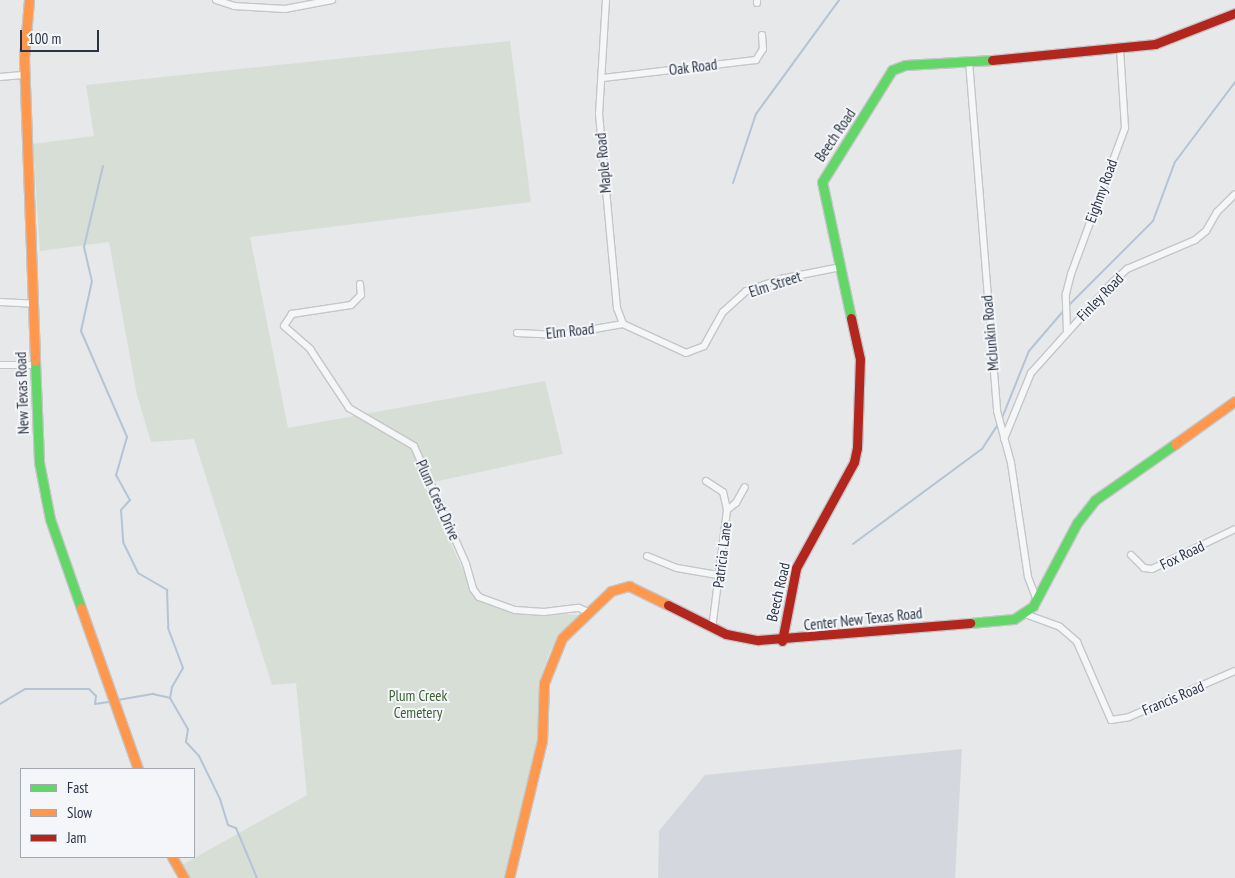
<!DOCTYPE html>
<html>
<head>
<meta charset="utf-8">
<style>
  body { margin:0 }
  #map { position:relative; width:1235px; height:878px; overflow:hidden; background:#e6e8ea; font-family:"PT Sans Narrow",sans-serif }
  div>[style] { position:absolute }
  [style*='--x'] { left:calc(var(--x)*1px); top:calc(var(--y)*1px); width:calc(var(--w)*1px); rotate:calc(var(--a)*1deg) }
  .built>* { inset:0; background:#d4d7dd }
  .green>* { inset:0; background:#d6ded6 }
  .stream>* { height:2px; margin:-1px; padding:0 1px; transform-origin:1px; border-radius:1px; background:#b4c4d5 }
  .roads { filter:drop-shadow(1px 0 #c4c6c8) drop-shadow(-1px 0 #c4c6c8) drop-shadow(0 1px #c4c6c8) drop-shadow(0 -1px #c4c6c8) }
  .street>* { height:6px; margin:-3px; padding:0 3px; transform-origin:3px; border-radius:3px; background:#f5f6f7 }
  .fast>* { height:9px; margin:-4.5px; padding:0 4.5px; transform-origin:4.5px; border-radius:4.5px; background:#63d668 }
  .slow>* { height:9px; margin:-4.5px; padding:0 4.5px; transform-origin:4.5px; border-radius:4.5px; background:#ff974d }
  .jam>* { height:9px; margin:-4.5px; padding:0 4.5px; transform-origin:4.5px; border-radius:4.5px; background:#b3261e }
  span { translate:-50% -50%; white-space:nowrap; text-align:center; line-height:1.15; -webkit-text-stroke:4px #f4f6f9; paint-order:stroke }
  .street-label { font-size:15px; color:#2b3445 }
  .park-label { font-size:15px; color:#3f6138 }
  .legend { position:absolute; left:20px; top:768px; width:175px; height:90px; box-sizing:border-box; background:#f4f6f9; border:1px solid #a4a8b1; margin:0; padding:6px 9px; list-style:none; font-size:15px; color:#2b3445 }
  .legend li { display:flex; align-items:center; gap:10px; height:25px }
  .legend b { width:25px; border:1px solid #a4a8b1 }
  .scale { position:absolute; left:20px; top:30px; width:79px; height:22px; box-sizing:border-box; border:2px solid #2b3445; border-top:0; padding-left:6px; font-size:15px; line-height:18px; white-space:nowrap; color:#2b3445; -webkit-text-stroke:4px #f4f6f9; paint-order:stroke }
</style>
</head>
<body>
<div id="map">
  <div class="built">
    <div style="clip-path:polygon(962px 749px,955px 878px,658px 878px,659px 831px,705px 775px)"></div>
  </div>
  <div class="green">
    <div style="clip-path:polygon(510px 41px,531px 202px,250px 237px,288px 428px,545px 381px,563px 454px,424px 484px,474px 595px,483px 603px,516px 612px,580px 615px,550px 651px,542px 674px,538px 740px,506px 878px,190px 878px,182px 865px,307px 795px,296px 683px,272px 685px,194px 439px,151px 442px,137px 395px,109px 242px,40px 251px,33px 144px,94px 136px,86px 85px)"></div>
  </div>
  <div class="stream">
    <div style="--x:103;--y:166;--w:83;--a:103.2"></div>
    <div style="--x:84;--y:247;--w:35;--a:77"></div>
    <div style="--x:92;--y:281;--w:51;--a:102.4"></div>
    <div style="--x:81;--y:331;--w:116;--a:66.5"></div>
    <div style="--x:127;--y:437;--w:40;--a:106"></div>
    <div style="--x:116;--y:475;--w:29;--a:61"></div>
    <div style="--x:130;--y:500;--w:13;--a:132"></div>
    <div style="--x:121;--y:510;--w:32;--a:86"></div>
    <div style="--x:123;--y:542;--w:34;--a:64"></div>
    <div style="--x:138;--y:573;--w:34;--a:30"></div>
    <div style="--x:167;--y:590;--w:38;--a:88"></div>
    <div style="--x:168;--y:628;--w:43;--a:69.4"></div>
    <div style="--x:183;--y:668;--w:22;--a:120"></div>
    <div style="--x:172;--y:687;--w:11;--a:100"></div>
    <div style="--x:733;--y:183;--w:73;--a:-71.6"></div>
    <div style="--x:756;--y:114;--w:141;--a:-53.9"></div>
    <div style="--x:1068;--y:306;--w:120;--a:-45"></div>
    <div style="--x:1153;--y:221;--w:63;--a:-69.6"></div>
    <div style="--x:1175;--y:162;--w:100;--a:-53.1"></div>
    <div style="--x:1002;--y:418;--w:72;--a:-68.1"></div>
    <div style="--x:1029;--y:351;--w:55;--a:-49.4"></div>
    <div style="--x:853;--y:544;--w:160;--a:-36.4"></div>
    <div style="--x:982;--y:449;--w:30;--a:-57"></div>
    <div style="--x:118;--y:700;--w:36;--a:-10"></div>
    <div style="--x:153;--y:694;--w:17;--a:13"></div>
    <div style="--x:170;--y:698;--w:36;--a:60"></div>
    <div style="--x:188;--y:729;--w:13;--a:99"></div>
    <div style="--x:186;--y:742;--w:19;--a:47"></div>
    <div style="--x:199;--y:756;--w:48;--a:64"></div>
    <div style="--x:220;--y:799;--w:27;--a:73"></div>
    <div style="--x:228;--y:825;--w:9;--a:21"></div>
    <div style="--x:236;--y:828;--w:54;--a:67.2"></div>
    <div style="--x:0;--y:704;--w:29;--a:-31"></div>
    <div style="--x:25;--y:689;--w:64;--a:0"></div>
    <div style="--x:89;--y:689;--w:10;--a:45"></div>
    <div style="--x:96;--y:696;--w:8;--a:97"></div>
    <div style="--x:95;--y:704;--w:14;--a:-8"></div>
  </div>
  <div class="roads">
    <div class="street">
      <div style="--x:216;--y:0;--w:19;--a:18"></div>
      <div style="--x:234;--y:6;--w:51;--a:3.4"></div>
      <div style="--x:285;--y:9;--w:48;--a:-10.8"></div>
      <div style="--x:606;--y:0;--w:114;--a:93.5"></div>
      <div style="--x:599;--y:114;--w:195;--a:84.7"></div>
      <div style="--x:617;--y:308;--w:17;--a:69"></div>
      <div style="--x:623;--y:324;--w:69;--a:24.7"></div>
      <div style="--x:686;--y:353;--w:19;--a:-21"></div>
      <div style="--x:704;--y:346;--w:39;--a:-61"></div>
      <div style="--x:723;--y:312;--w:31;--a:-42"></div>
      <div style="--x:746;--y:291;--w:36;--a:-19"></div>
      <div style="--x:780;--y:279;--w:62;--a:-11.1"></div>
      <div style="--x:757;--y:0;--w:3;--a:90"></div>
      <div style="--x:969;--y:61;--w:351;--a:85.4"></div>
      <div style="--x:997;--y:411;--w:54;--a:74.9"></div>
      <div style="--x:1011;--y:463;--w:115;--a:81.5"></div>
      <div style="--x:1028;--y:577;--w:26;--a:69"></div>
      <div style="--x:0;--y:77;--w:25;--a:-5"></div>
      <div style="--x:603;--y:78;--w:154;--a:-6.7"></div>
      <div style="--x:756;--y:60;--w:13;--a:-58"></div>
      <div style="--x:763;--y:49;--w:14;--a:-94"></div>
      <div style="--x:360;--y:284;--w:11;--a:85"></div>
      <div style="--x:361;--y:295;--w:14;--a:135"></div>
      <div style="--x:351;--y:305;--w:60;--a:171.3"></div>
      <div style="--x:292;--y:314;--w:14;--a:124"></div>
      <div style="--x:284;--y:326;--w:35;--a:41"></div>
      <div style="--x:310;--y:349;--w:71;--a:56.5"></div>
      <div style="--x:349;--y:408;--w:75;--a:30.3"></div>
      <div style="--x:414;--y:446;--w:129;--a:66.2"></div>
      <div style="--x:466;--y:564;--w:26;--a:74"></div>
      <div style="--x:473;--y:589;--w:10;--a:53"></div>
      <div style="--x:479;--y:597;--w:38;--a:20"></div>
      <div style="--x:515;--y:610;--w:29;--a:4"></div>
      <div style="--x:544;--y:612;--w:35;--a:-7"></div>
      <div style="--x:579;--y:608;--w:10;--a:24"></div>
      <div style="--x:0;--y:302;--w:34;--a:3"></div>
      <div style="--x:1067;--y:332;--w:38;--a:-92"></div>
      <div style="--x:1066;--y:294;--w:21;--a:-76"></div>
      <div style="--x:1071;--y:274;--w:156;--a:-69.7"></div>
      <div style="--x:1125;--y:128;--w:80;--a:-93.6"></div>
      <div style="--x:517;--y:333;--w:43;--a:2.7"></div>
      <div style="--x:560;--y:335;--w:64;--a:-9.9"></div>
      <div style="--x:0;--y:365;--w:35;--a:0"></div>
      <div style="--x:1004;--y:439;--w:71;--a:-67.8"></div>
      <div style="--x:1031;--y:373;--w:121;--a:-48"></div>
      <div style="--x:1112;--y:283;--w:21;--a:-43"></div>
      <div style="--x:1127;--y:269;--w:74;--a:-23.1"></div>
      <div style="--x:1195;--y:240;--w:14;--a:-39"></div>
      <div style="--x:1206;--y:231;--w:22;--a:-60"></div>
      <div style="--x:1217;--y:212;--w:25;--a:-45"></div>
      <div style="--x:706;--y:481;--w:20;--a:33"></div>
      <div style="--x:723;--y:492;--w:18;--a:77"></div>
      <div style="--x:1131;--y:555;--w:18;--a:45"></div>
      <div style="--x:1144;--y:568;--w:8;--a:7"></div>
      <div style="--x:1152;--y:569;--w:92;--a:-25.7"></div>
      <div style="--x:647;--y:556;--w:32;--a:22"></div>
      <div style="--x:677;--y:568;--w:41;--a:9.9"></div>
      <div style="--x:1025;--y:614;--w:37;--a:20"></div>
      <div style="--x:1060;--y:627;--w:23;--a:41"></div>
      <div style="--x:1077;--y:642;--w:85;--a:66.4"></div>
      <div style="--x:1111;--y:720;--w:18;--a:-9"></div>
      <div style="--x:1129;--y:717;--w:116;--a:-23.5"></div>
      <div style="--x:712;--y:629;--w:120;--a:-82.8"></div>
      <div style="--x:727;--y:510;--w:11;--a:-38"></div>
      <div style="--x:736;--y:503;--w:18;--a:-61"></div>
    </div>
    <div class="fast">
      <div style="--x:851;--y:318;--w:139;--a:-102"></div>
      <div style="--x:822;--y:182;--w:132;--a:-58"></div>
      <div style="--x:892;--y:70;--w:14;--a:-21"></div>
      <div style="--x:905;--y:65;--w:87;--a:-3.3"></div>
      <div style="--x:35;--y:361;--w:101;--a:87.7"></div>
      <div style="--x:39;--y:462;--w:58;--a:79.1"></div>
      <div style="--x:50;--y:519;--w:94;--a:70.8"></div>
      <div style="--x:970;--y:623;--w:44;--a:-5.2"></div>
      <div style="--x:1014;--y:619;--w:23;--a:-34"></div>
      <div style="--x:1033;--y:606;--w:94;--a:-62.1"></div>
      <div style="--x:1077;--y:523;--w:29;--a:-52"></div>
      <div style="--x:1095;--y:500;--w:98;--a:-35"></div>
    </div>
    <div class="slow">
      <div style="--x:29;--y:0;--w:58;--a:94.9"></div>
      <div style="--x:24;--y:58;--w:303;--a:87.9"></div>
      <div style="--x:1175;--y:444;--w:74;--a:-35.6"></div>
      <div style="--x:81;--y:608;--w:171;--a:70.5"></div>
      <div style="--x:172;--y:857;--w:24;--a:60"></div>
      <div style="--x:509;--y:878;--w:141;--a:-76.5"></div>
      <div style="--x:542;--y:741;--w:58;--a:-88"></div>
      <div style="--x:544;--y:683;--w:48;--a:-68.2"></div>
      <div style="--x:562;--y:638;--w:68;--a:-43.8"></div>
      <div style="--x:611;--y:591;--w:19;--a:-16"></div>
      <div style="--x:629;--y:586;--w:43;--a:26"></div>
    </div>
    <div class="jam">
      <div style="--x:992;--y:60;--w:164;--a:-5.6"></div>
      <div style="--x:1155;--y:44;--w:86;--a:-21.2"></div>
      <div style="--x:668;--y:605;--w:65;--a:26.6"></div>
      <div style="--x:726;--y:634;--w:33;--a:11"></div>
      <div style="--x:758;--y:640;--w:213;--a:-4.6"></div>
      <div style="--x:782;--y:641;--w:74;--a:-79.1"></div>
      <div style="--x:796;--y:568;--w:121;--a:-61.3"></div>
      <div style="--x:854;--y:462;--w:14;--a:-78"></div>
      <div style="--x:857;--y:448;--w:89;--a:-88.1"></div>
      <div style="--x:860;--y:359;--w:42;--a:-102.4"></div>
    </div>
  </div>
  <div class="street-label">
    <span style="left:693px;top:67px;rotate:-7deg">Oak Road</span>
    <span style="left:835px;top:135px;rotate:-56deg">Beech Road</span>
    <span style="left:603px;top:163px;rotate:-95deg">Maple Road</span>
    <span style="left:1101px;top:191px;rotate:-70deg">Eighmy Road</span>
    <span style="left:775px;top:284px;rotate:-18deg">Elm Street</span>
    <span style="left:1100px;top:297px;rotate:-46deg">Finley Road</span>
    <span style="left:570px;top:331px;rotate:-6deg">Elm Road</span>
    <span style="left:990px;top:333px;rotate:-95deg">McJunkin Road</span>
    <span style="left:22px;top:393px;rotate:-92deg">New Texas Road</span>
    <span style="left:438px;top:500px;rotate:66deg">Plum Crest Drive</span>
    <span style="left:722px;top:555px;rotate:-83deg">Patricia Lane</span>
    <span style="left:1182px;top:555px;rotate:-26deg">Fox Road</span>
    <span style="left:778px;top:592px;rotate:-77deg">Beech Road</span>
    <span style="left:863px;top:619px;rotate:-6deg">Center New Texas Road</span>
    <span style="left:1173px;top:698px;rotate:-23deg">Francis Road</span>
  </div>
  <div class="park-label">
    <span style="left:418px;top:704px">Plum Creek<br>Cemetery</span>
  </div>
  <ul class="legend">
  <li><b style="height:6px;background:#63d668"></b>Fast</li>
  <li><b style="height:6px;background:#ff974d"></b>Slow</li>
  <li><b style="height:6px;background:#b3261e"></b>Jam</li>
  </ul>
  <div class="scale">100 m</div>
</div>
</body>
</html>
